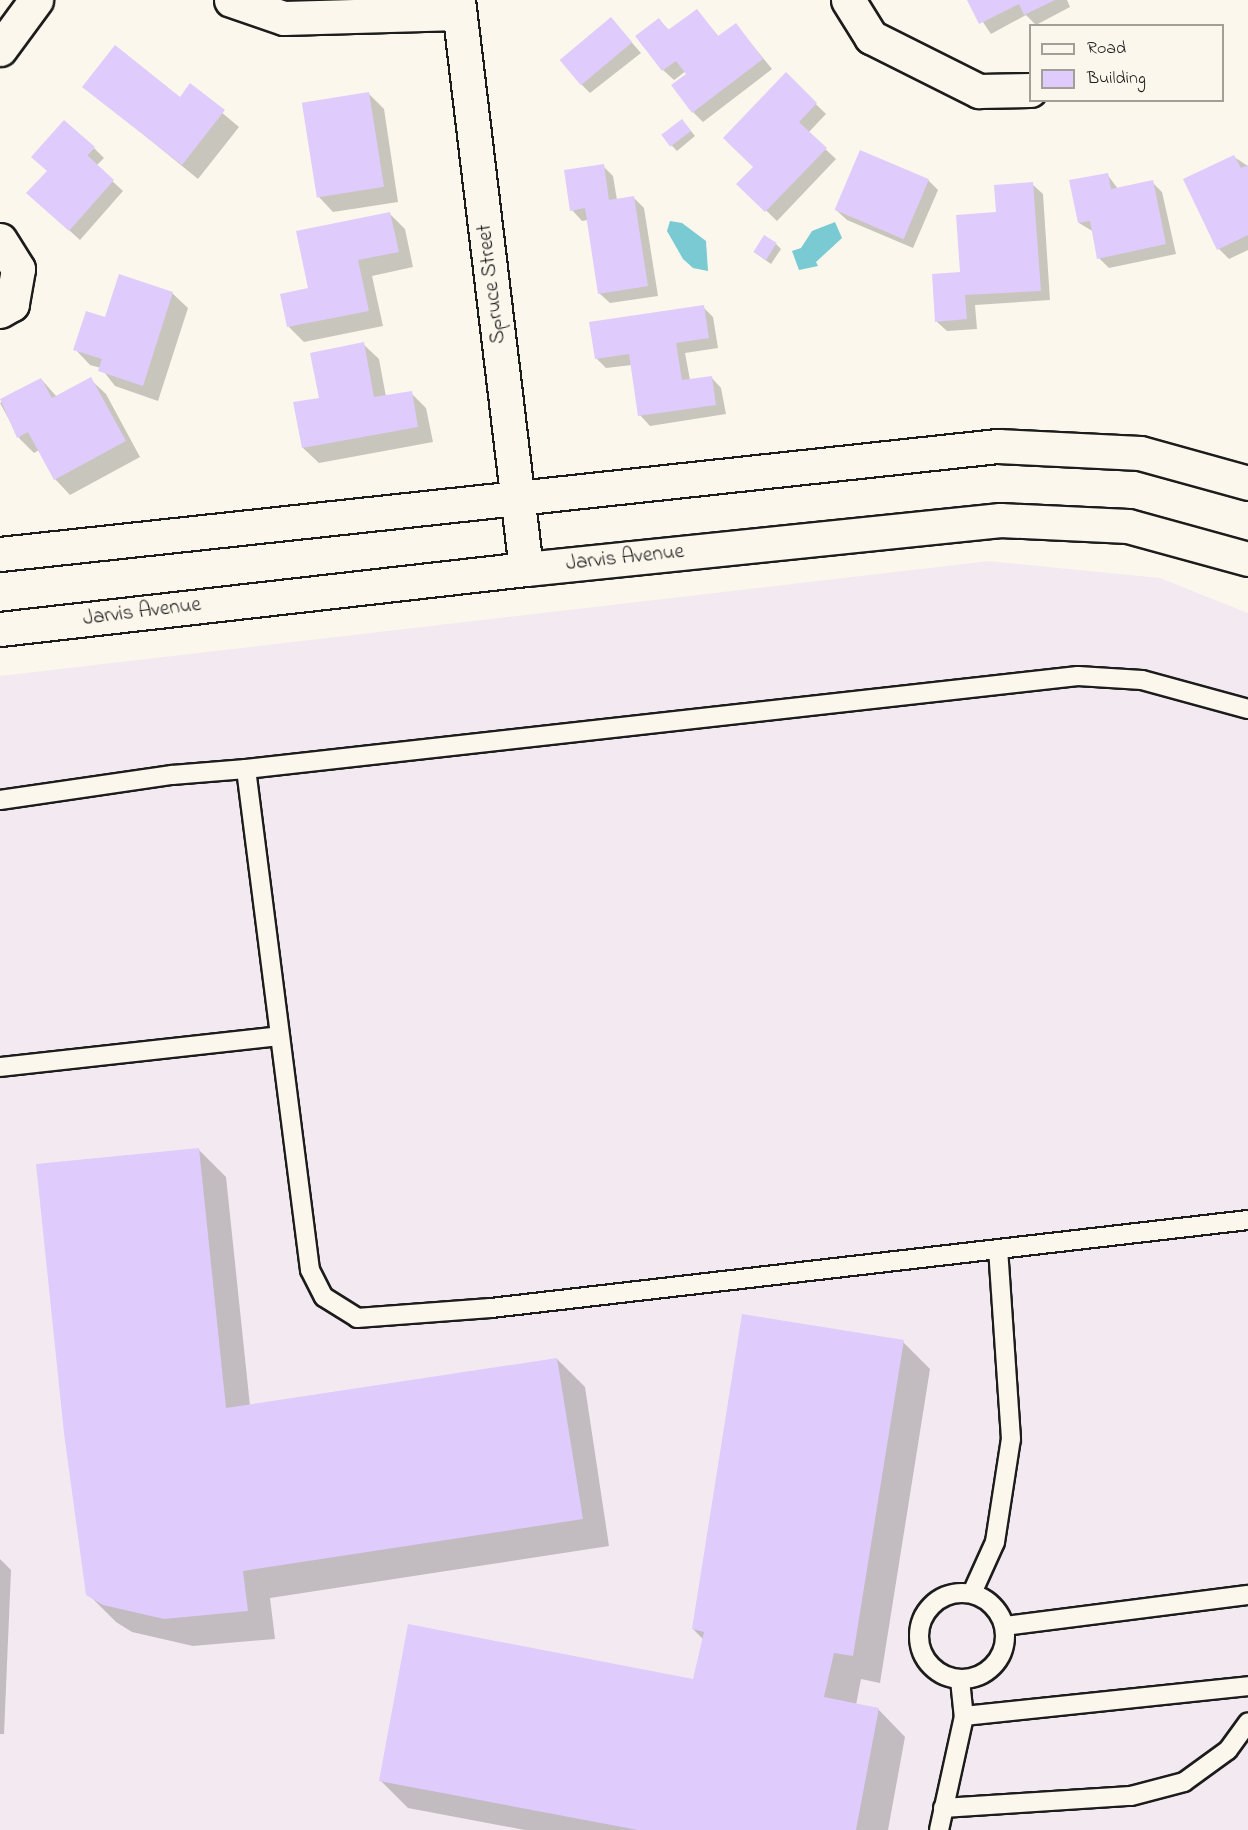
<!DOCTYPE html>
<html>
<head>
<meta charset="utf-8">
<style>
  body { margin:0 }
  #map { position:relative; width:1248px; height:1830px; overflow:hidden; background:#fbf7ec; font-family:"Indie Flower",sans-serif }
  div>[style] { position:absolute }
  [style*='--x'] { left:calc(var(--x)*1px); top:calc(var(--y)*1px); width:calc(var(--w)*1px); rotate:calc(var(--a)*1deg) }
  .built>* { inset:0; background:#f3eaf1 }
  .water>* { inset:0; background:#79cad3 }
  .shadow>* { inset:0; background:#0003 }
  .building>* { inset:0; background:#dfcbfc; transform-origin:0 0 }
  .roads { filter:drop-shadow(2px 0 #1c1c1c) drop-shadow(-2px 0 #1c1c1c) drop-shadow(0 2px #1c1c1c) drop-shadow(0 -2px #1c1c1c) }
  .service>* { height:18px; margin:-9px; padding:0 9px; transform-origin:9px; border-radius:9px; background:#fbf7ec }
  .service>.ring { margin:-9px; padding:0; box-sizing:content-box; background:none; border:18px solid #fbf7ec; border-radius:50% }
  .minor>* { height:33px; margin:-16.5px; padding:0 16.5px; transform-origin:16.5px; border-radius:16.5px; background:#fbf7ec }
  .secondary>* { height:33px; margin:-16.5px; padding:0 16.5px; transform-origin:16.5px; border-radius:16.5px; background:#fbf7ec }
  span { translate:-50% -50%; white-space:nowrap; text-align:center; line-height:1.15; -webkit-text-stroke:6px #fbf7ec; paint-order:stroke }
  .street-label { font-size:21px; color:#1c1c1c }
  .legend { position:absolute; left:1029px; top:24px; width:195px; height:78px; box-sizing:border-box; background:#fbf7ec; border:2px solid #a29f99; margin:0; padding:8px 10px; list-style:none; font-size:18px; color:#1c1c1c }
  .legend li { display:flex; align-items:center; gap:12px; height:30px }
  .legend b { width:30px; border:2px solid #a29f99 }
</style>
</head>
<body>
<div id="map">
  <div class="built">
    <div style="clip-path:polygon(989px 561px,1160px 578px,1248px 613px,1248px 1830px,0 1830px,0 676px)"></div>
  </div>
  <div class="water">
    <div style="clip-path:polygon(670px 221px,682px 223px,706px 241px,708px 271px,693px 268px,683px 259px,667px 231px)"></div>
    <div style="clip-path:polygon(835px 222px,842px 238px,816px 262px,818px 266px,799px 270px,792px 251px,801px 248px,812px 231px)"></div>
  </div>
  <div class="shadow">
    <div style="clip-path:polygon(968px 0,1067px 0,1070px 7px,1036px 25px,1026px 15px,991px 34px)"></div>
    <div style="clip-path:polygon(697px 11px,719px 37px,736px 25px,772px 69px,703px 122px,693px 112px,688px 74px,686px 71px,674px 80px,663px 70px,659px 20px,670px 31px)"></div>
    <div style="clip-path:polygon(611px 19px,641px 53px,590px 93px,580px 83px)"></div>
    <div style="clip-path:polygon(786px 75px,826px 114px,808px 133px,836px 159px,777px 221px,739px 184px,755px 167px)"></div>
    <div style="clip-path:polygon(84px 86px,180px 99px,190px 86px,239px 127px,198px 179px)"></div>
    <div style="clip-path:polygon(368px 93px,384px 109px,398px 202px,333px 212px,318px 196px)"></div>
    <div style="clip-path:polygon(686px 125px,695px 136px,677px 151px,663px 136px)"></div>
    <div style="clip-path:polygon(94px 148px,104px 158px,96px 166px,123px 191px,80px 240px,39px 203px)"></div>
    <div style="clip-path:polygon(1234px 157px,1248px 166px,1248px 250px,1229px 259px,1219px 249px)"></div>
    <div style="clip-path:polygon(603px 166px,613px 176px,617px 200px,634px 198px,644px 208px,658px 296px,610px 303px,599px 293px,588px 220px,582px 221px,572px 210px)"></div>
    <div style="clip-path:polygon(1107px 174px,1118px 189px,1152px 182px,1162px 192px,1176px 254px,1109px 268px,1099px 258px,1094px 232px,1079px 223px)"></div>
    <div style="clip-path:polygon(928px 180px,938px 190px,913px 248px,847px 220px,836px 210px)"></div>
    <div style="clip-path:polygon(1032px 184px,1043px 194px,1050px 300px,975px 305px,977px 329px,947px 331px,936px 321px,998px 213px)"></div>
    <div style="clip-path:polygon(390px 214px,405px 229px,413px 267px,372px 276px,383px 326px,304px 342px,289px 327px,310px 289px)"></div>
    <div style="clip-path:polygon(776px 244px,781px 249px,771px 264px,754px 252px)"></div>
    <div style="clip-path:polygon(172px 293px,188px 308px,158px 401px,115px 386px,101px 368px,90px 365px,75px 349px,106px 319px)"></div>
    <div style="clip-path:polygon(703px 307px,713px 317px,718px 348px,685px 353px,690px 380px,711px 377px,721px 388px,726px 414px,650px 426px,640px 415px,632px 365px,606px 368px,596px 358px)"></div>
    <div style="clip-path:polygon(363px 344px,379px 359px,386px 397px,411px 393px,426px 408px,433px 442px,319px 463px,303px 448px,320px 399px)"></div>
    <div style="clip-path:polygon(41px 379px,57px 397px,90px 379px,106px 394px,140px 457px,70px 495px,55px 479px,39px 450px,34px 453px,19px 438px,0 403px)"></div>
    <div style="clip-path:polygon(198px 1149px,226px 1177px,250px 1406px,557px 1359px,585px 1387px,609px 1546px,270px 1598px,275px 1639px,193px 1646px,132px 1632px,116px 1622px,88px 1594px)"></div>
    <div style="clip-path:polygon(903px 1342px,930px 1369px,880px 1683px,861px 1679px,856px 1705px,878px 1709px,905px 1737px,888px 1830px,525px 1830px,408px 1808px,380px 1780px,694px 1680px,703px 1639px,693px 1629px)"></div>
    <div style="clip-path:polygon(0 1559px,11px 1570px,4px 1734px,0 1734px)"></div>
  </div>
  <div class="building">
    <div style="clip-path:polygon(967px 0,1055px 0,1024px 15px,1019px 4px,979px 24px)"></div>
    <div style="clip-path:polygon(697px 9px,718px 36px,736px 23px,763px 59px,692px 113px,671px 85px,686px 74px,676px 61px,662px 71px,635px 36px,659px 18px,668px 30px)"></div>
    <div style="left:611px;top:17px;width:33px;height:67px;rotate:50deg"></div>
    <div style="clip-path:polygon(115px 45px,180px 97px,190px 83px,225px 110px,182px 165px,82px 87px)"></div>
    <div style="clip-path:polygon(786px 72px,817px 103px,799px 122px,827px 148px,765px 212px,736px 184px,753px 167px,723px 138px)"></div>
    <div style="left:369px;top:92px;width:96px;height:68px;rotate:81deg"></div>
    <div style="left:682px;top:119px;width:15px;height:26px;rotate:53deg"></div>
    <div style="clip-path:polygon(64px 120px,95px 147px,87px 155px,114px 180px,69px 231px,26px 193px,47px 171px,31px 157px)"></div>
    <div style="left:860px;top:150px;width:75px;height:65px;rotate:23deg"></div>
    <div style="clip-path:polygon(1234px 155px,1241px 168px,1248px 165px,1248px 235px,1217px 250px,1183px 179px)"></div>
    <div style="clip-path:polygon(604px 164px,609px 200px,634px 196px,648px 286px,598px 294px,585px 208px,570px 211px,564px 170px)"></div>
    <div style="clip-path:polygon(1108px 173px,1111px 189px,1153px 180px,1166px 244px,1097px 259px,1090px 221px,1078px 223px,1069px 180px)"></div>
    <div style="clip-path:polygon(1033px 182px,1041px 291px,965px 295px,967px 319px,935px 322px,932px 274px,960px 272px,956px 215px,996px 212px,994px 185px)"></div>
    <div style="clip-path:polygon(390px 212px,399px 252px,358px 260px,369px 311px,287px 327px,280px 294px,308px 288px,296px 231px)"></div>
    <div style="left:764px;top:235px;width:15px;height:20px;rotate:32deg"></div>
    <div style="clip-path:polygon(119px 274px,173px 292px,143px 386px,98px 371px,102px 359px,73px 350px,86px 311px,105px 317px)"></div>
    <div style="clip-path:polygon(704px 305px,709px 338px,676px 343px,682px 380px,712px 376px,716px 405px,638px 416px,629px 354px,595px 359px,589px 322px)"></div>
    <div style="clip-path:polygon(364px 342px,374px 397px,412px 391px,418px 427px,302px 448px,293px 402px,319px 398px,310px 353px)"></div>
    <div style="clip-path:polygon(91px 377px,126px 441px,54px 480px,28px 432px,17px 438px,0 399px,41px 378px,52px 398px)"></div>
    <div style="clip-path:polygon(199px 1148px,226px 1408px,557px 1358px,583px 1519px,243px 1571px,248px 1611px,164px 1619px,103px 1605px,86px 1595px,64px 1433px,36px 1164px)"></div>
    <div style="clip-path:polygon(742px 1314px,904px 1340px,853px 1656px,834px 1653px,824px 1697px,879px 1708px,856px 1830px,638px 1830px,379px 1781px,408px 1624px,693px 1679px,704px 1632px,692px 1629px)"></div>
  </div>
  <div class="roads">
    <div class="service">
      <div style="--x:246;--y:769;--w:837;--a:-6.38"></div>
      <div style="--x:1078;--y:676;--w:64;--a:3.6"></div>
      <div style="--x:1142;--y:680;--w:110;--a:15.3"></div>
      <div style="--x:0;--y:800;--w:174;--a:-8.3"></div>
      <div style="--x:172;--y:775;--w:74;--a:-4.6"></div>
      <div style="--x:246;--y:769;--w:505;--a:82.72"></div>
      <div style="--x:310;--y:1270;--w:30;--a:63"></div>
      <div style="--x:324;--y:1297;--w:39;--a:32"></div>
      <div style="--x:357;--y:1318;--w:134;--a:-4.3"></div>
      <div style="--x:491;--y:1308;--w:762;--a:-6.63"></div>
      <div style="--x:0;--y:1067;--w:281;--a:-6.3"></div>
      <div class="ring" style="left:919px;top:1593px;width:68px;height:68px"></div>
      <div style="--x:972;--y:1593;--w:56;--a:-65.7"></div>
      <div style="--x:995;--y:1542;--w:104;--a:-81.2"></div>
      <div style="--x:1011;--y:1439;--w:190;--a:-93.9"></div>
      <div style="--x:1005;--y:1626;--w:245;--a:-7.3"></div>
      <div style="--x:960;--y:1680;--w:36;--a:84"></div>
      <div style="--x:943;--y:1808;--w:188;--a:-3.7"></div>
      <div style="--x:1131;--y:1796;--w:55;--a:-14.8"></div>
      <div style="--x:1184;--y:1782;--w:54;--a:-36"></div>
      <div style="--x:1228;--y:1750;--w:34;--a:-54"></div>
      <div style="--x:939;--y:1830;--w:117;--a:-77.6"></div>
      <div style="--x:964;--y:1716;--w:286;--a:-6"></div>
    </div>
    <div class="minor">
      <div style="--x:231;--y:0;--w:56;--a:18.8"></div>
      <div style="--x:284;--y:18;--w:175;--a:-1.6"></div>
      <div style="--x:458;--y:0;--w:573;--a:83.19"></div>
      <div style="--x:848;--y:0;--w:44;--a:58.1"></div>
      <div style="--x:871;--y:37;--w:121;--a:26.6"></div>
      <div style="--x:979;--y:91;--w:51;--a:-1.1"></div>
      <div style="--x:0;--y:49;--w:61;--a:-53.7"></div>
      <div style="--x:0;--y:240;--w:34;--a:58"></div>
      <div style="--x:18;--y:269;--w:36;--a:100"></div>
      <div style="--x:12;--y:304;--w:14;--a:150"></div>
    </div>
    <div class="secondary">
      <div style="--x:0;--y:554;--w:1004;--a:-6.18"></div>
      <div style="--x:998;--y:446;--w:142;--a:2.8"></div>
      <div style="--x:1140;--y:453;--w:112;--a:15.5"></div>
      <div style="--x:0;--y:629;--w:529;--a:-6.51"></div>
      <div style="--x:526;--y:569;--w:477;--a:-5.9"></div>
      <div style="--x:1000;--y:520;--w:128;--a:2.7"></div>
      <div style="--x:1128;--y:526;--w:124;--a:15.4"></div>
    </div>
  </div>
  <div class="street-label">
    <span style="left:492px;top:284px;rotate:-97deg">Spruce Street</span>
    <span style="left:625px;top:558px;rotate:-6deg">Jarvis Avenue</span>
    <span style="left:142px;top:612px;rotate:-7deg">Jarvis Avenue</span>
  </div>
  <ul class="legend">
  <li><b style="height:8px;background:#fbf7ec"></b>Road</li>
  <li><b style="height:16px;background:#dfcbfc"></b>Building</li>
  </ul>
</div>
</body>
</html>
